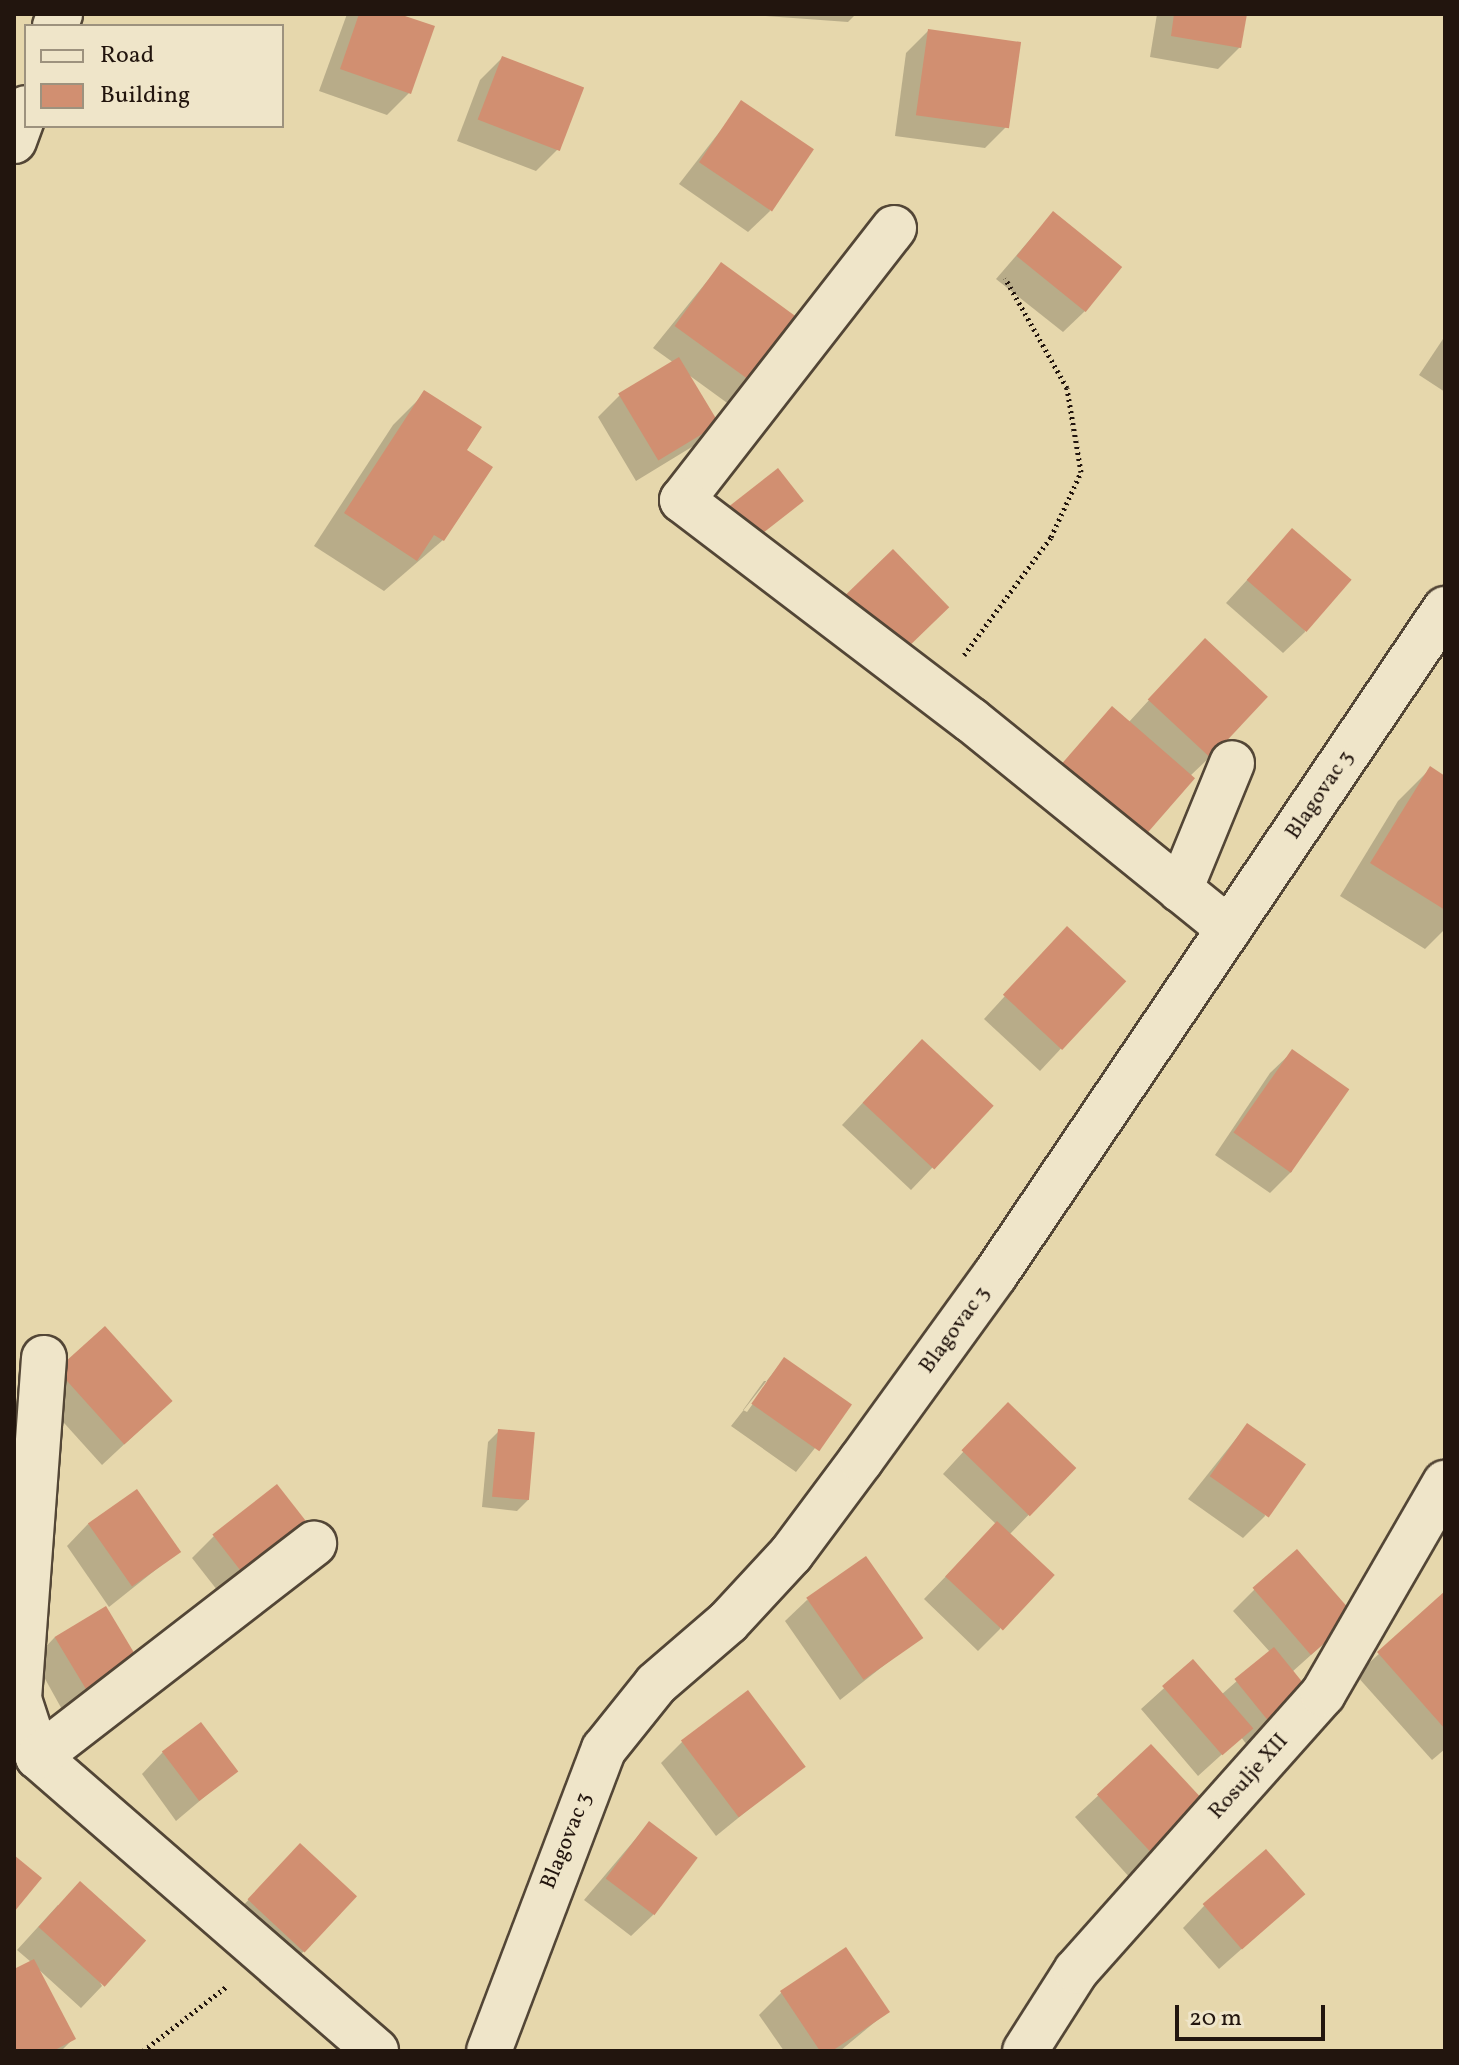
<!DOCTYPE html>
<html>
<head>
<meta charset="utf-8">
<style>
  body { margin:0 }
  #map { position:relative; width:1459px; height:2065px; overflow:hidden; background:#e6d7ac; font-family:Vollkorn,serif }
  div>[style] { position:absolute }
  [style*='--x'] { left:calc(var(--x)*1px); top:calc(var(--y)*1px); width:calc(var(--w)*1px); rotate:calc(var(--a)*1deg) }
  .shadow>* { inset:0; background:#0003 }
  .building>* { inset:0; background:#d18f71; transform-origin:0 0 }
  .path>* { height:5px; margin-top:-2.5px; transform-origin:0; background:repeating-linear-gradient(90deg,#22150e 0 2px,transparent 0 6px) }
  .roads { filter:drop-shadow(2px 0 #534636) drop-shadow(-2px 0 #534636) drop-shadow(0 2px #534636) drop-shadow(0 -2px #534636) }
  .minor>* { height:44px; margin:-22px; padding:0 22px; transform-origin:22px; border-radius:22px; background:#efe5c9 }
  span { translate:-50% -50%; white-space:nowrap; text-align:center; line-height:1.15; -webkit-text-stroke:7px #efe5c9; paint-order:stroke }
  .street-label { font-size:22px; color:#22150e }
  .frame { position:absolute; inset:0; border:16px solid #22150e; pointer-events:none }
  .legend { position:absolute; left:24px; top:24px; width:260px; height:104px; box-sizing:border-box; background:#efe5c9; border:2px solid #9d927e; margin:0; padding:10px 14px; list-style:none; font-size:24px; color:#22150e }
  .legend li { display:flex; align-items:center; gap:16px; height:40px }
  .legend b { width:40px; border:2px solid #9d927e }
  .scale { position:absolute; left:1175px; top:2005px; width:150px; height:36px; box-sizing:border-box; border:4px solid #22150e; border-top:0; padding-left:10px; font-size:24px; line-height:28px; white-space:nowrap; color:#22150e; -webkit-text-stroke:6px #efe5c9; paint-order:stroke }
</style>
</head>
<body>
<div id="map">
  <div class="shadow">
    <div style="clip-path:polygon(347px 14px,397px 14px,409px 93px,387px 115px,319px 91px)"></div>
    <div style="clip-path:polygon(739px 14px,856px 14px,848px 22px)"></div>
    <div style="clip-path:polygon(1157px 14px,1245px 14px,1240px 47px,1218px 69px,1150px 57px)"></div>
    <div style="clip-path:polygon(928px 31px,1007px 126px,985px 148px,895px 136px,906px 53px)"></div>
    <div style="clip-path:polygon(502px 58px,558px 149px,536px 171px,457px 141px,480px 80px)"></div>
    <div style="clip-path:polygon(742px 103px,770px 211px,748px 232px,679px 184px)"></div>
    <div style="clip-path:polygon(1053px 213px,1085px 311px,1063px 332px,996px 279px)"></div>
    <div style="clip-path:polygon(721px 264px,798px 322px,730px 405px,686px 373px,717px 424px,695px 445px,636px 481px,598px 417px,619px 396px,674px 363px,653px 348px)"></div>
    <div style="clip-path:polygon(1445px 336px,1445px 392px,1419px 375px)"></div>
    <div style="clip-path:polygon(425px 393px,464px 451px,443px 540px,384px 591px,314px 546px,393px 425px)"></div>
    <div style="clip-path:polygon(1292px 531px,1305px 632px,1283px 653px,1226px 603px)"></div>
    <div style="clip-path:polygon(1183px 663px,1211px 756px,1190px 776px,1037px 792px,1112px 709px,1128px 723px)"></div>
    <div style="clip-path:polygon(1430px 769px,1445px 778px,1445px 929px,1425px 949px,1340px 896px,1398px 801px)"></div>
    <div style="clip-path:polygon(1046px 951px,1124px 981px,1040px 1071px,984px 1019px)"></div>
    <div style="clip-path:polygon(1292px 1052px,1292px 1171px,1270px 1193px,1215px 1155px,1270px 1073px)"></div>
    <div style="clip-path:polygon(900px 1063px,990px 1107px,911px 1190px,842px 1125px)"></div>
    <div style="clip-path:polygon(evenodd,784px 1359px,849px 1405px,796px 1472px,731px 1426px,784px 1359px,764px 1381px,769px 1381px,747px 1412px,743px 1410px,764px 1381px)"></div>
    <div style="clip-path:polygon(58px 1371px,148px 1422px,102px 1465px,37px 1393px)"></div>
    <div style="clip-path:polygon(1247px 1425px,1265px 1516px,1243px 1538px,1188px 1499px)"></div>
    <div style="clip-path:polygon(986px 1427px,1074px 1468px,1009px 1535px,1000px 1629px,978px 1651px,924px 1599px,996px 1524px,943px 1474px)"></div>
    <div style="clip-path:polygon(499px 1431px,528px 1500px,517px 1511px,482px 1507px,488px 1442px)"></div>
    <div style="clip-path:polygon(88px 1524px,178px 1552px,109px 1607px,67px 1546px)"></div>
    <div style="clip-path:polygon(214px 1536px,284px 1546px,221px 1595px,192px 1558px)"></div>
    <div style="clip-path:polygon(1255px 1589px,1331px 1637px,1292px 1672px,1311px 1696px,1250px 1749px,1241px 1737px,1198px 1776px,1141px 1709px,1193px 1662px,1221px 1695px,1270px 1652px,1233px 1611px)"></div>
    <div style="clip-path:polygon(1445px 1593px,1445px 1749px,1432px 1760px,1356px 1675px)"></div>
    <div style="clip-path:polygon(807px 1600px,920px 1637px,840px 1700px,785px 1621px)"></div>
    <div style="clip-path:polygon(55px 1637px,136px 1662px,64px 1713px,34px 1659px)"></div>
    <div style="clip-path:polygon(683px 1741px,802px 1766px,716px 1836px,661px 1763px)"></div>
    <div style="clip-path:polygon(1151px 1747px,1185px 1830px,1131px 1879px,1075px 1817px)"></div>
    <div style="clip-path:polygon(163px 1752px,235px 1771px,176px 1821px,142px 1774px)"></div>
    <div style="clip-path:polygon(649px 1823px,653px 1915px,631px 1936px,584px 1900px)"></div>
    <div style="clip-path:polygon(278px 1868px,304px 1951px,282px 1973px,227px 1923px)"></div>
    <div style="clip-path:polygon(58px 1905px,102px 1986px,81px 2008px,37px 1968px,73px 2039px,61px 2051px,14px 2051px,14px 1971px,31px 1962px,17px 1950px)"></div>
    <div style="clip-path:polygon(1204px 1906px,1280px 1915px,1219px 1969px,1183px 1928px)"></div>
    <div style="clip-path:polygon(845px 1950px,887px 2012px,840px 2051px,784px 2051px,759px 2015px,781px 1993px)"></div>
  </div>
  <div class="building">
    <div style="clip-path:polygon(359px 14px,399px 14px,435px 26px,411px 94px,340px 69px)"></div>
    <div style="clip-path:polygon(1174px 14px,1247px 14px,1241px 48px,1171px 36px)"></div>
    <div style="left:928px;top:29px;width:94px;height:87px;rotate:8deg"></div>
    <div style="left:502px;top:56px;width:88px;height:68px;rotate:21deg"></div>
    <div style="left:741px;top:100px;width:88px;height:75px;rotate:34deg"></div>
    <div style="left:1053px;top:211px;width:89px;height:58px;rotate:39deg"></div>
    <div style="left:721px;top:262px;width:99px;height:79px;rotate:36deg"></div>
    <div style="left:679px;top:357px;width:78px;height:71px;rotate:59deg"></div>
    <div style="clip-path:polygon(424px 390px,482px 427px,467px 450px,493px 467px,444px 541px,434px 535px,417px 561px,344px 513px)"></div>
    <div style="left:778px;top:468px;width:42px;height:64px;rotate:52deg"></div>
    <div style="left:1292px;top:528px;width:79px;height:69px;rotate:41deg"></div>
    <div style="left:893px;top:549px;width:81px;height:70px;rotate:46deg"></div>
    <div style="left:1205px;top:638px;width:86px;height:84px;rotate:43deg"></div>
    <div style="left:1112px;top:706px;width:110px;height:84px;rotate:41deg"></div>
    <div style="clip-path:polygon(1430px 766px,1445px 776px,1445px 910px,1370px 863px)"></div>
    <div style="left:1067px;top:926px;width:81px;height:94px;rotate:43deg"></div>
    <div style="left:922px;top:1039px;width:98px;height:87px;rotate:43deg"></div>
    <div style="left:1292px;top:1049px;width:70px;height:102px;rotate:35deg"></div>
    <div style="left:105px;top:1326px;width:101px;height:65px;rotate:48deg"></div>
    <div style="left:784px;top:1357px;width:83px;height:57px;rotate:35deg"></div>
    <div style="left:1008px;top:1402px;width:95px;height:67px;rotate:44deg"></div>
    <div style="left:1247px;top:1423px;width:72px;height:65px;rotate:35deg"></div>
    <div style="left:498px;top:1429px;width:37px;height:68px;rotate:5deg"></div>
    <div style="left:277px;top:1484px;width:52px;height:82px;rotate:52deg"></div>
    <div style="left:137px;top:1489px;width:77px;height:60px;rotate:55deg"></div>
    <div style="left:997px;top:1521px;width:79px;height:76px;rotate:43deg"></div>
    <div style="left:1297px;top:1549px;width:89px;height:59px;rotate:49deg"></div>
    <div style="left:866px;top:1556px;width:100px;height:73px;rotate:55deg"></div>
    <div style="clip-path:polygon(1445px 1591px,1445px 1729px,1377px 1652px)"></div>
    <div style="left:106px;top:1606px;width:65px;height:60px;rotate:59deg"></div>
    <div style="left:1274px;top:1647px;width:63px;height:51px;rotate:51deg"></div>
    <div style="left:1193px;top:1659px;width:92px;height:41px;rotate:49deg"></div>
    <div style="left:748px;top:1690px;width:96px;height:84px;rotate:53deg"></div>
    <div style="left:201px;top:1722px;width:62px;height:49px;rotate:53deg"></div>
    <div style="left:1151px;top:1744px;width:87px;height:74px;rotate:47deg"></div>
    <div style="left:649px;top:1821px;width:61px;height:72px;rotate:37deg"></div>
    <div style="left:300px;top:1843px;width:78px;height:77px;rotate:43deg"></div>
    <div style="left:1266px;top:1849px;width:60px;height:84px;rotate:49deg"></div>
    <div style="clip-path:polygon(14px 1855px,42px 1878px,14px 1912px)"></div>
    <div style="left:80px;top:1881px;width:89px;height:62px;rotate:42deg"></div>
    <div style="clip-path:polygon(846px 1947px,890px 2012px,832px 2051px,820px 2051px,780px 1991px)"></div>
    <div style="clip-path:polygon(34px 1959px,76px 2039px,53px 2051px,14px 2051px,14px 1969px)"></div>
  </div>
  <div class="path">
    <div style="--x:964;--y:655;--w:147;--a:-53.6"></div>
    <div style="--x:1051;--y:537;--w:72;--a:-65.2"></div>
    <div style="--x:1081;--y:472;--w:85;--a:-99.5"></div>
    <div style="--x:1067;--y:388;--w:126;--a:-119.4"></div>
    <div style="--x:143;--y:2051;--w:106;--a:-37.7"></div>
  </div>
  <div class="roads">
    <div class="minor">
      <div style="--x:55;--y:26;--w:13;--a:-67"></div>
      <div style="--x:14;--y:141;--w:35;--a:-70"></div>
      <div style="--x:894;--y:228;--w:345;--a:127.9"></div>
      <div style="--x:682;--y:500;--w:363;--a:37.3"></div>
      <div style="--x:971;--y:720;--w:332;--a:39"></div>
      <div style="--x:1180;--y:890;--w:137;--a:-67.7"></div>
      <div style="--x:44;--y:1358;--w:342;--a:94.2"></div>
      <div style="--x:19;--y:1699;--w:61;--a:71.9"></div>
      <div style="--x:38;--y:1757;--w:448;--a:41"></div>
      <div style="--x:38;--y:1757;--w:349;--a:-37.7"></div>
      <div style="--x:489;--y:2051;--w:323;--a:-69.2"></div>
      <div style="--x:604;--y:1749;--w:83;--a:-51.3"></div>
      <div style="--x:656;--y:1684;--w:95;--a:-40.7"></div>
      <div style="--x:728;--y:1622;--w:93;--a:-47.2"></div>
      <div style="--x:791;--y:1554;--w:117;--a:-53.3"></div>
      <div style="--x:861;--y:1460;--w:228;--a:-54.1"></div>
      <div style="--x:995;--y:1275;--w:804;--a:-55.95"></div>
      <div style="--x:1025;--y:2051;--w:95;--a:-57.5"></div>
      <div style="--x:1076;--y:1971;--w:371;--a:-48.3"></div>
      <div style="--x:1323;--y:1694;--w:244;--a:-60"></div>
    </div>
  </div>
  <div class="street-label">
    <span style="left:1320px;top:795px;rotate:-56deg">Blagovac 3</span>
    <span style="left:955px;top:1330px;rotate:-54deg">Blagovac 3</span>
    <span style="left:1249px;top:1777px;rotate:-48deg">Rosulje XII</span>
    <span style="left:567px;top:1841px;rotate:-68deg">Blagovac 3</span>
  </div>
  <div class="frame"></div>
  <ul class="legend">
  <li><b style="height:10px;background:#efe5c9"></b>Road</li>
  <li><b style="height:22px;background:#d18f71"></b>Building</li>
  </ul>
  <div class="scale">20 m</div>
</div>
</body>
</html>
